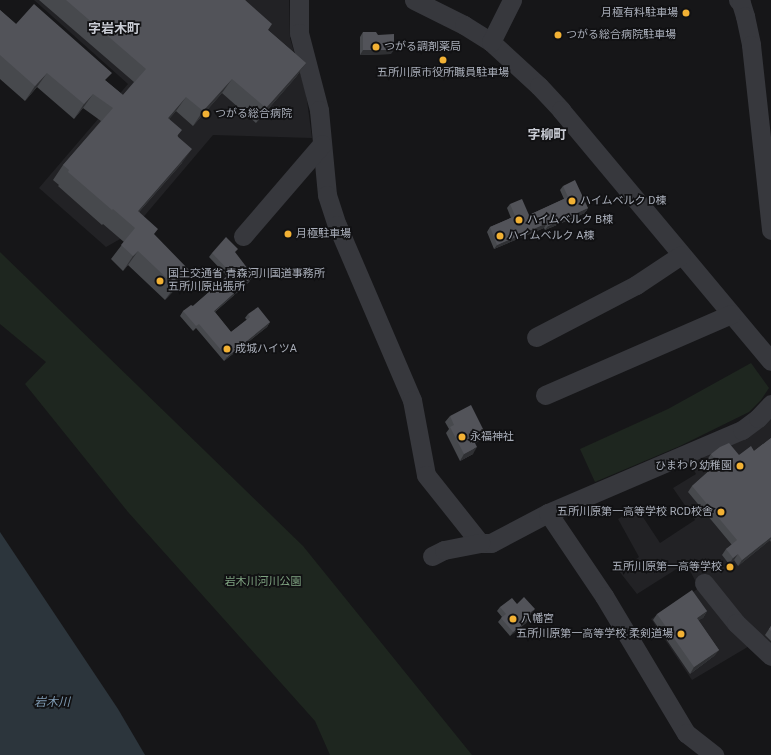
<!DOCTYPE html>
<html>
<head>
<meta charset="utf-8">
<style>
  body { margin:0 }
  #map { position:relative; width:771px; height:755px; overflow:hidden; background:#161618; font-family:Roboto,"Noto Sans JP",sans-serif }
  div>[style] { position:absolute }
  [style*='--x'] { left:calc(var(--x)*1px); top:calc(var(--y)*1px); width:calc(var(--w)*1px); rotate:calc(var(--a)*1deg) }
  .built>* { inset:0; background:#222225 }
  .green>* { inset:0; background:#1e261f }
  .water>* { inset:0; background:#2c353c }
  .minor>* { height:19px; margin:-9.5px; padding:0 9.5px; transform-origin:9.5px; border-radius:9.5px; background:#37383d }
  .wall>* { inset:0; background:#47494d }
  .shaded-wall>* { inset:0; background:#2f3033 }
  .building>* { inset:0; background:#525359 }
  .dots>* { width:11px; height:11px; translate:-50% -50%; box-sizing:border-box; border:2px solid #111113; border-radius:50% }
  span { translate:-50% -50%; white-space:nowrap; text-align:center; line-height:1.15; -webkit-text-stroke:3.5px #111113; paint-order:stroke }
  .poi-label { font-size:11px; color:#a8adb8 }
  .right { translate:-100% -50%; text-align:right }
  .left { translate:0 -50%; text-align:left }
  .park-label { font-size:11px; color:#7fa381 }
  .water-label { font-size:12px; color:#7f9bb3; font-style:italic }
  .quarter-label { font-size:13px; color:#c9ccd4; font-weight:700 }
</style>
</head>
<body>
<div id="map">
  <div class="built">
    <div style="clip-path:polygon(34px 0,289px 0,290px 38px,306px 93px,312px 138px,213px 135px,129px 234px,106px 247px,39px 188px,128px 84px)"></div>
    <div style="clip-path:polygon(771px 411px,771px 476px,738px 502px,702px 456px)"></div>
    <div style="clip-path:polygon(700px 456px,739px 505px,771px 480px,771px 650px,751px 645px,692px 680px,651px 619px,699px 588px,686px 563px,637px 594px,619px 571px,639px 557px,618px 519px,637px 508px,660px 543px,695px 520px,673px 488px,696px 474px,689px 461px)"></div>
  </div>
  <div class="green">
    <div style="clip-path:polygon(0 252px,303px 546px,472px 755px,330px 755px,315px 721px,128px 512px,25px 384px,46px 362px,0 324px)"></div>
    <div style="clip-path:polygon(751px 363px,769px 388px,761px 400px,749px 412px,680px 446px,595px 482px,580px 449px,668px 409px)"></div>
  </div>
  <div class="water">
    <div style="clip-path:polygon(0 532px,118px 709px,145px 755px,0 755px)"></div>
  </div>
  <div class="minor">
    <div style="--x:299;--y:0;--w:33;--a:90"></div>
    <div style="--x:299;--y:33;--w:80;--a:75.4"></div>
    <div style="--x:319;--y:110;--w:85;--a:84.6"></div>
    <div style="--x:327;--y:195;--w:32;--a:72"></div>
    <div style="--x:337;--y:225;--w:190;--a:66.8"></div>
    <div style="--x:412;--y:400;--w:76;--a:79.4"></div>
    <div style="--x:426;--y:475;--w:87;--a:51.5"></div>
    <div style="--x:480;--y:543;--w:11;--a:0"></div>
    <div style="--x:491;--y:543;--w:64;--a:-27.8"></div>
    <div style="--x:548;--y:513;--w:211;--a:-23.2"></div>
    <div style="--x:742;--y:430;--w:20;--a:-37"></div>
    <div style="--x:758;--y:418;--w:19;--a:-47"></div>
    <div style="--x:414;--y:0;--w:56;--a:26.6"></div>
    <div style="--x:464;--y:25;--w:32;--a:32"></div>
    <div style="--x:491;--y:42;--w:65;--a:42.5"></div>
    <div style="--x:539;--y:86;--w:33;--a:47"></div>
    <div style="--x:561;--y:110;--w:327;--a:50.1"></div>
    <div style="--x:738;--y:0;--w:4;--a:45"></div>
    <div style="--x:741;--y:3;--w:14;--a:73"></div>
    <div style="--x:745;--y:16;--w:30;--a:78"></div>
    <div style="--x:751;--y:45;--w:186;--a:83.8"></div>
    <div style="--x:491;--y:42;--w:47;--a:-63.4"></div>
    <div style="--x:243;--y:236;--w:121;--a:-49.3"></div>
    <div style="--x:536;--y:337;--w:113;--a:-27.5"></div>
    <div style="--x:636;--y:285;--w:54;--a:-33.7"></div>
    <div style="--x:545;--y:395;--w:203;--a:-23.5"></div>
    <div style="--x:548;--y:513;--w:100;--a:56"></div>
    <div style="--x:604;--y:596;--w:160;--a:59.1"></div>
    <div style="--x:686;--y:733;--w:36;--a:38"></div>
    <div style="--x:432;--y:556;--w:13;--a:-27"></div>
    <div style="--x:444;--y:550;--w:37;--a:-11"></div>
    <div style="--x:704;--y:583;--w:51;--a:51.3"></div>
    <div style="--x:736;--y:623;--w:48;--a:43.3"></div>
  </div>
  <div class="wall">
    <div style="clip-path:polygon(39px 0,245px 0,268px 30px,306px 63px,296px 77px,256px 123px,222px 93px,193px 126px,176px 111px,169px 119px,178px 136px,182px 163px,139px 212px,154px 235px,179px 285px,165px 300px,128px 265px,123px 271px,111px 259px,124px 242px,103px 224px,102px 225px,58px 186px,59px 185px,53px 180px,63px 165px,101px 121px,83px 108px,74px 119px,37px 87px,25px 101px,0 79px,0 10px,16px 24px,106px 81px,123px 95px,134px 82px)"></div>
    <div style="clip-path:polygon(363px 32px,378px 35px,391px 54px,360px 55px,360px 37px)"></div>
    <div style="clip-path:polygon(563px 186px,588px 208px,585px 213px,545px 230px,544px 228px,494px 249px,487px 232px,490px 227px,511px 218px,507px 208px,510px 204px,529px 215px,564px 199px,560px 190px)"></div>
    <div style="clip-path:polygon(212px 253px,235px 253px,252px 277px,249px 282px,215px 312px,231px 332px,247px 320px,245px 318px,248px 314px,270px 322px,267px 327px,224px 361px,196px 328px,193px 331px,180px 316px,183px 311px,193px 306px,227px 276px,209px 257px)"></div>
    <div style="clip-path:polygon(450px 416px,481px 440px,475px 443px,473px 454px,460px 461px,446px 433px,449px 429px,445px 422px)"></div>
    <div style="clip-path:polygon(771px 438px,771px 542px,770px 540px,738px 566px,734px 560px,729px 564px,722px 555px,726px 549px,732px 545px,688px 492px,692px 486px,712px 468px,707px 460px,711px 454px,739px 455px,754px 451px)"></div>
    <div style="clip-path:polygon(517px 604px,532px 614px,527px 617px,529px 619px,526px 623px,510px 636px,498px 622px,502px 617px,497px 611px,500px 607px)"></div>
    <div style="clip-path:polygon(707px 611px,703px 618px,698px 620px,719px 650px,714px 656px,690px 674px,653px 620px,657px 614px)"></div>
    <div style="clip-path:polygon(771px 626px,771px 641px,765px 635px)"></div>
  </div>
  <div class="shaded-wall">
    <div style="clip-path:polygon(363px 50px,394px 50px,391px 54px,360px 55px)"></div>
    <div style="clip-path:polygon(306px 63px,296px 77px,256px 123px,266px 108px)"></div>
    <div style="clip-path:polygon(47px 73px,37px 87px,25px 101px,35px 86px)"></div>
    <div style="clip-path:polygon(232px 79px,222px 93px,193px 126px,203px 111px)"></div>
    <div style="clip-path:polygon(93px 94px,83px 108px,74px 119px,84px 104px)"></div>
    <div style="clip-path:polygon(186px 97px,176px 111px,158px 132px,168px 118px)"></div>
    <div style="clip-path:polygon(192px 149px,182px 163px,129px 223px,138px 211px)"></div>
    <div style="clip-path:polygon(588px 208px,585px 213px,545px 230px,548px 226px)"></div>
    <div style="clip-path:polygon(547px 223px,544px 228px,494px 249px,497px 245px)"></div>
    <div style="clip-path:polygon(138px 251px,128px 265px,123px 271px,133px 256px)"></div>
    <div style="clip-path:polygon(189px 270px,179px 285px,165px 300px,175px 286px)"></div>
    <div style="clip-path:polygon(252px 277px,249px 282px,211px 315px,214px 311px)"></div>
    <div style="clip-path:polygon(270px 322px,267px 327px,224px 361px,227px 357px)"></div>
    <div style="clip-path:polygon(485px 433px,481px 440px,469px 446px,473px 439px)"></div>
    <div style="clip-path:polygon(477px 447px,473px 454px,460px 461px,464px 454px)"></div>
    <div style="clip-path:polygon(771px 537px,771px 539px,770px 540px,738px 566px,742px 560px)"></div>
    <div style="clip-path:polygon(738px 554px,734px 560px,729px 564px,733px 558px)"></div>
    <div style="clip-path:polygon(535px 609px,532px 614px,523px 620px,526px 616px)"></div>
    <div style="clip-path:polygon(707px 611px,703px 618px,692px 624px,697px 618px)"></div>
    <div style="clip-path:polygon(529px 619px,526px 623px,510px 636px,513px 632px)"></div>
    <div style="clip-path:polygon(719px 650px,714px 656px,690px 674px,694px 667px)"></div>
  </div>
  <div class="building">
    <div style="clip-path:polygon(66px 0,245px 0,272px 24px,268px 30px,306px 63px,266px 108px,232px 79px,203px 111px,186px 97px,168px 118px,182px 130px,177px 136px,192px 149px,138px 211px,158px 229px,154px 234px,189px 270px,175px 286px,138px 251px,133px 256px,121px 245px,135px 228px,113px 209px,112px 210px,68px 172px,69px 170px,63px 165px,113px 108px,93px 94px,84px 104px,47px 73px,35px 86px,0 55px,0 10px,16px 24px,34px 4px,112px 73px,105px 80px,123px 95px,146px 69px)"></div>
    <div style="clip-path:polygon(363px 32px,376px 32px,378px 35px,394px 34px,394px 50px,363px 50px)"></div>
    <div style="clip-path:polygon(575px 180px,588px 208px,548px 226px,547px 223px,497px 245px,490px 227px,515px 216px,510px 204px,522px 199px,529px 215px,568px 197px,563px 186px)"></div>
    <div style="clip-path:polygon(226px 237px,238px 249px,235px 252px,251px 273px,249px 274px,252px 277px,214px 311px,231px 332px,250px 317px,248px 314px,258px 307px,270px 322px,227px 357px,199px 324px,196px 326px,183px 311px,191px 305px,193px 306px,231px 273px,212px 253px)"></div>
    <div style="clip-path:polygon(471px 405px,485px 433px,473px 439px,477px 447px,464px 454px,450px 427px,454px 425px,450px 416px)"></div>
    <div style="clip-path:polygon(771px 438px,771px 537px,742px 560px,738px 554px,733px 558px,726px 549px,737px 540px,692px 486px,718px 463px,711px 454px,720px 447px,729px 443px,739px 455px,751px 446px,754px 451px)"></div>
    <div style="clip-path:polygon(692px 590px,707px 611px,697px 618px,719px 650px,694px 667px,657px 614px)"></div>
    <div style="clip-path:polygon(524px 597px,535px 609px,526px 616px,529px 619px,513px 632px,501px 618px,506px 614px,500px 607px,512px 598px,517px 604px)"></div>
    <div style="clip-path:polygon(771px 626px,771px 631px,769px 629px)"></div>
  </div>
  <div class="dots">
    <div style="left:686px;top:13px;background:#f2b134"></div>
    <div style="left:558px;top:35px;background:#f2b134"></div>
    <div style="left:376px;top:47px;background:#f2b134"></div>
    <div style="left:443px;top:60px;background:#f2b134"></div>
    <div style="left:206px;top:114px;background:#f2b134"></div>
    <div style="left:572px;top:201px;background:#f2b134"></div>
    <div style="left:519px;top:220px;background:#f2b134"></div>
    <div style="left:288px;top:234px;background:#f2b134"></div>
    <div style="left:500px;top:236px;background:#f2b134"></div>
    <div style="left:160px;top:281px;background:#f2b134"></div>
    <div style="left:227px;top:349px;background:#f2b134"></div>
    <div style="left:462px;top:437px;background:#f2b134"></div>
    <div style="left:740px;top:466px;background:#f2b134"></div>
    <div style="left:721px;top:512px;background:#f2b134"></div>
    <div style="left:730px;top:567px;background:#f2b134"></div>
    <div style="left:513px;top:619px;background:#f2b134"></div>
    <div style="left:681px;top:634px;background:#f2b134"></div>
  </div>
  <div class="poi-label">
    <span class="right" style="left:678px;top:13px">月極有料駐車場</span>
    <span class="left" style="left:566px;top:35px">つがる総合病院駐車場</span>
    <span class="left" style="left:384px;top:47px">つがる調剤薬局</span>
    <span style="left:443px;top:73px">五所川原市役所職員駐車場</span>
    <span class="left" style="left:215px;top:114px">つがる総合病院</span>
    <span class="left" style="left:580px;top:201px">ハイムベルク D棟</span>
    <span class="left" style="left:527px;top:220px">ハイムベルク B棟</span>
    <span class="left" style="left:296px;top:234px">月極駐車場</span>
    <span class="left" style="left:508px;top:236px">ハイムベルク A棟</span>
    <span class="left" style="left:168px;top:281px">国土交通省 青森河川国道事務所<br>五所川原出張所</span>
    <span class="left" style="left:235px;top:349px">成城ハイツA</span>
    <span class="left" style="left:470px;top:437px">永福神社</span>
    <span class="right" style="left:732px;top:466px">ひまわり幼稚園</span>
    <span class="right" style="left:713px;top:512px">五所川原第一高等学校 RCD校舎</span>
    <span class="right" style="left:722px;top:567px">五所川原第一高等学校</span>
    <span class="left" style="left:521px;top:619px">八幡宮</span>
    <span class="right" style="left:673px;top:634px">五所川原第一高等学校 柔剣道場</span>
  </div>
  <div class="park-label">
    <span style="left:263px;top:582px">岩木川河川公園</span>
  </div>
  <div class="water-label">
    <span style="left:52px;top:703px">岩木川</span>
  </div>
  <div class="quarter-label">
    <span style="left:114px;top:29px">字岩木町</span>
    <span style="left:547px;top:135px">字柳町</span>
  </div>
</div>
</body>
</html>
